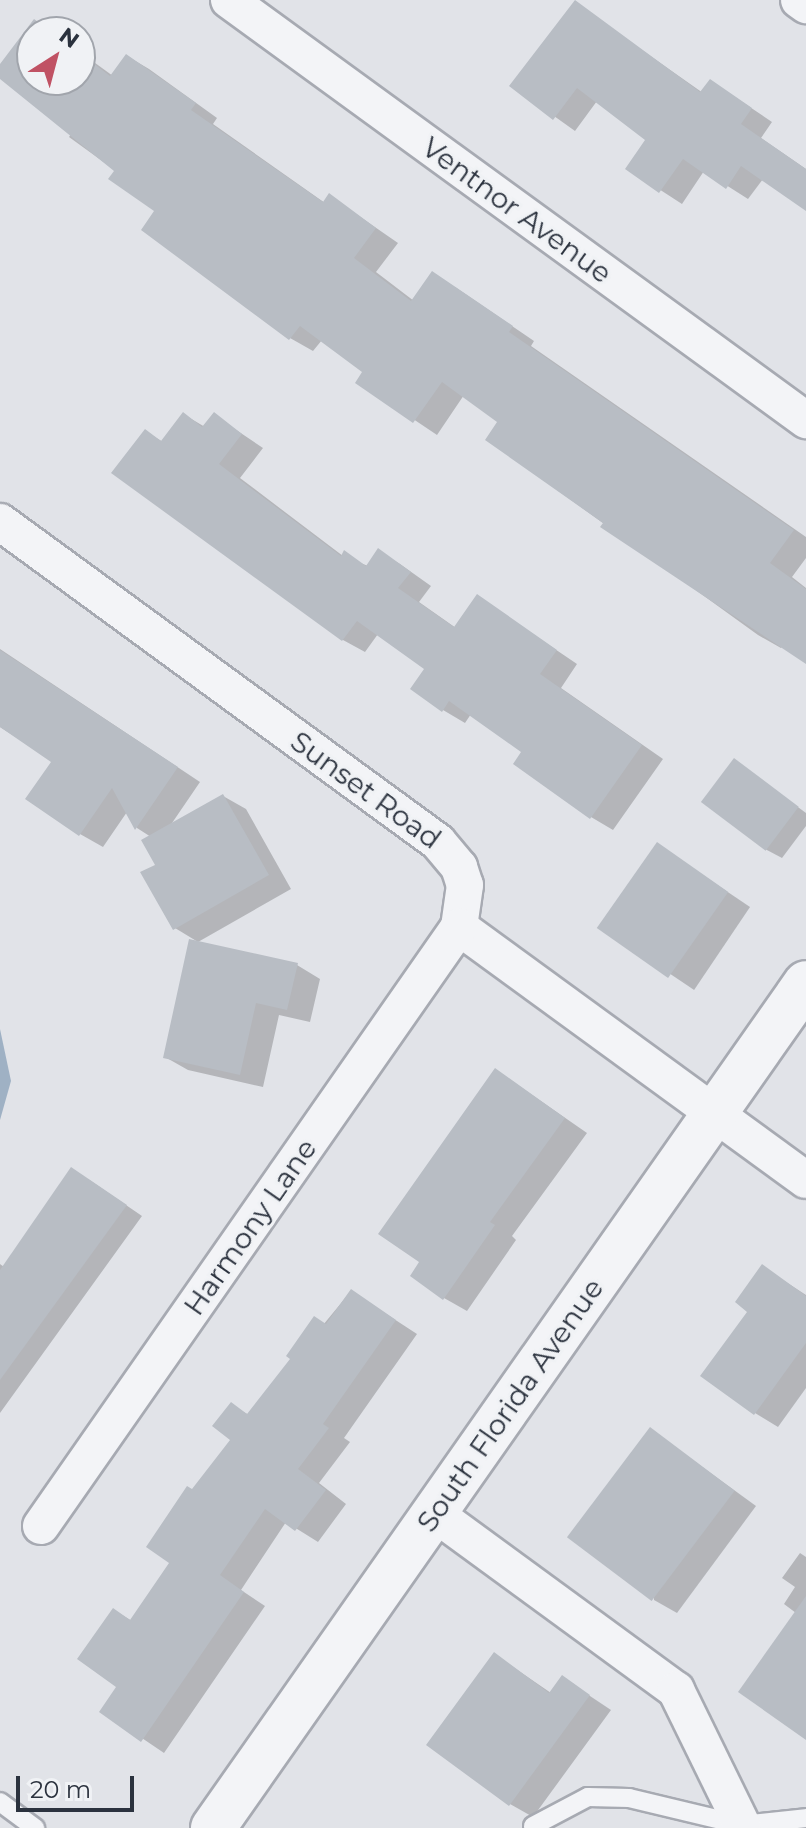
<!DOCTYPE html>
<html>
<head>
<meta charset="utf-8">
<style>
  body { margin:0 }
  #map { position:relative; width:806px; height:1828px; overflow:hidden; background:#e1e3e8; font-family:Montserrat,sans-serif }
  div>[style] { position:absolute }
  [style*='--x'] { left:calc(var(--x)*1px); top:calc(var(--y)*1px); width:calc(var(--w)*1px); rotate:calc(var(--a)*1deg) }
  .water>* { inset:0; background:#9fb1c4 }
  .shadow>* { inset:0; background:#0003; transform-origin:0 0 }
  .building>* { inset:0; background:#b8bdc4; transform-origin:0 0 }
  .roads { filter:drop-shadow(2px 0 #a7aab2) drop-shadow(-2px 0 #a7aab2) drop-shadow(0 2px #a7aab2) drop-shadow(0 -2px #a7aab2) }
  .service>* { height:18px; margin:-9px; padding:0 9px; transform-origin:9px; border-radius:9px; background:#f3f4f7 }
  .minor>* { height:36px; margin:-18px; padding:0 18px; transform-origin:18px; border-radius:18px; background:#f3f4f7 }
  .tertiary>* { height:44px; margin:-22px; padding:0 22px; transform-origin:22px; border-radius:22px; background:#f3f4f7 }
  span { translate:-50% -50%; white-space:nowrap; text-align:center; line-height:1.15; -webkit-text-stroke:6px #f0f2f5; paint-order:stroke }
  .street-label { font-size:28px; color:#2b323e }
  .north { position:absolute; left:16px; top:16px; width:80px; height:80px; box-sizing:border-box; background:#f0f2f5; border:2px solid #a1a5ac; border-radius:50%; rotate:36deg; font-size:22px; font-weight:700; line-height:32px; text-align:center; color:#2b323e }
  .north::after { content:''; display:block; margin:auto; width:28px; height:36px; background:#c05264; clip-path:polygon(50% 0,100% 100%,50% 72%,0 100%) }
  .scale { position:absolute; left:16px; top:1776px; width:118px; height:36px; box-sizing:border-box; border:4px solid #2b323e; border-top:0; padding-left:10px; font-size:24px; line-height:28px; white-space:nowrap; color:#2b323e; -webkit-text-stroke:6px #f0f2f5; paint-order:stroke }
</style>
</head>
<body>
<div id="map">
  <div class="water">
    <div style="clip-path:polygon(0 1029px,11px 1081px,0 1120px)"></div>
  </div>
  <div class="shadow">
    <div style="clip-path:polygon(575px 3px,703px 93px,711px 81px,772px 122px,761px 138px,806px 169px,806px 209px,763px 179px,748px 199px,704px 171px,682px 204px,628px 169px,648px 139px,597px 101px,575px 131px,512px 86px)"></div>
    <div style="clip-path:polygon(35px 22px,53px 32px,32px 32px,32px 80px,80px 80px,80px 52px,113px 76px,127px 56px,149px 69px,217px 118px,213px 124px,325px 203px,330px 196px,398px 243px,376px 272px,414px 301px,455px 287px,534px 341px,531px 346px,806px 537px,806px 558px,792px 577px,806px 588px,806px 662px,784px 644px,781px 648px,758px 635px,488px 440px,500px 422px,464px 395px,437px 435px,358px 382px,365px 372px,322px 340px,313px 351px,290px 338px,116px 171px,69px 137px,73px 131px,0 77px,0 67px)"></div>
    <div style="clip-path:polygon(183px 414px,205px 427px,214px 415px,263px 448px,240px 478px,343px 556px,368px 566px,378px 551px,400px 564px,431px 586px,419px 602px,456px 628px,478px 597px,577px 664px,561px 688px,663px 759px,613px 830px,591px 817px,524px 752px,471px 714px,465px 723px,443px 710px,427px 669px,378px 634px,365px 652px,343px 640px,114px 472px,145px 431px,163px 442px)"></div>
    <div style="clip-path:polygon(0 649px,200px 782px,170px 826px,223px 796px,246px 809px,291px 889px,198px 942px,175px 928px,151px 837px,137px 828px,127px 812px,103px 847px,80px 834px,53px 761px,0 727px)"></div>
    <div style="clip-path:polygon(735px 761px,806px 813px,806px 826px,782px 858px,765px 849px)"></div>
    <div style="left:658px;top:845px;width:111px;height:100px;rotate:34deg"></div>
    <div style="clip-path:polygon(297px 965px,320px 979px,310px 1022px,279px 1015px,263px 1087px,188px 1070px,165px 1057px)"></div>
    <div style="clip-path:polygon(496px 1070px,587px 1133px,512px 1236px,516px 1240px,467px 1311px,444px 1298px,422px 1262px)"></div>
    <div style="clip-path:polygon(88px 1179px,142px 1216px,0 1413px,0 1264px,4px 1267px)"></div>
    <div style="clip-path:polygon(763px 1267px,806px 1295px,806px 1388px,778px 1427px,755px 1413px)"></div>
    <div style="clip-path:polygon(351px 1291px,417px 1334px,344px 1438px,350px 1442px,319px 1483px,346px 1504px,318px 1542px,286px 1522px,241px 1590px,265px 1606px,164px 1753px,102px 1711px,119px 1686px,114px 1610px,132px 1621px,171px 1562px,193px 1492px,232px 1439px,231px 1405px,249px 1415px)"></div>
    <div style="clip-path:polygon(650px 1429px,756px 1506px,677px 1613px,654px 1600px)"></div>
    <div style="clip-path:polygon(800px 1553px,806px 1557px,806px 1737px,796px 1613px,784px 1604px,795px 1587px,782px 1578px)"></div>
    <div style="clip-path:polygon(494px 1654px,551px 1693px,563px 1678px,611px 1710px,533px 1817px,510px 1804px)"></div>
  </div>
  <div class="building">
    <div style="clip-path:polygon(575px 0,700px 92px,710px 79px,752px 108px,741px 124px,806px 169px,806px 211px,741px 166px,726px 189px,683px 159px,659px 193px,625px 169px,645px 140px,577px 88px,553px 120px,509px 86px)"></div>
    <div style="clip-path:polygon(34px 19px,52px 32px,32px 32px,32px 80px,80px 80px,80px 53px,110px 76px,126px 54px,196px 103px,191px 110px,323px 202px,329px 193px,376px 228px,354px 258px,411px 301px,432px 271px,513px 326px,509px 332px,794px 530px,770px 563px,806px 589px,806px 664px,600px 527px,603px 523px,485px 440px,497px 422px,442px 382px,413px 423px,355px 383px,362px 372px,300px 326px,289px 340px,141px 230px,154px 211px,108px 179px,114px 171px,0 79px,0 64px)"></div>
    <div style="clip-path:polygon(183px 412px,202px 427px,214px 412px,242px 434px,219px 464px,341px 556px,344px 550px,366px 566px,378px 548px,411px 572px,398px 588px,454px 627px,477px 594px,557px 650px,540px 674px,642px 745px,590px 819px,513px 764px,521px 752px,449px 701px,442px 712px,410px 689px,424px 669px,357px 621px,342px 641px,111px 473px,145px 429px,161px 441px)"></div>
    <div style="clip-path:polygon(0 650px,178px 767px,135px 830px,112px 788px,79px 836px,25px 799px,51px 762px,0 727px)"></div>
    <div style="left:734px;top:758px;width:81px;height:55px;rotate:37deg"></div>
    <div style="clip-path:polygon(223px 794px,269px 875px,173px 930px,140px 872px,155px 865px,141px 840px)"></div>
    <div style="left:657px;top:842px;width:87px;height:105px;rotate:35deg"></div>
    <div style="clip-path:polygon(189px 939px,298px 963px,287px 1010px,256px 1003px,240px 1075px,163px 1058px)"></div>
    <div style="clip-path:polygon(495px 1068px,565px 1118px,490px 1222px,495px 1225px,443px 1300px,410px 1276px,419px 1262px,378px 1234px)"></div>
    <div style="clip-path:polygon(71px 1167px,127px 1205px,0 1380px,0 1270px)"></div>
    <div style="clip-path:polygon(762px 1264px,806px 1296px,806px 1343px,754px 1415px,700px 1376px,747px 1312px,735px 1302px)"></div>
    <div style="clip-path:polygon(351px 1289px,396px 1320px,323px 1424px,329px 1428px,298px 1469px,326px 1490px,295px 1531px,265px 1509px,220px 1575px,244px 1592px,141px 1742px,99px 1712px,116px 1687px,77px 1659px,113px 1608px,130px 1620px,169px 1563px,146px 1547px,187px 1486px,192px 1489px,230px 1440px,212px 1426px,231px 1402px,247px 1414px,290px 1359px,286px 1356px,314px 1316px,326px 1324px)"></div>
    <div style="left:650px;top:1427px;width:106px;height:138px;rotate:37deg"></div>
    <div style="clip-path:polygon(806px 1596px,806px 1740px,738px 1692px)"></div>
    <div style="clip-path:polygon(494px 1652px,549px 1693px,562px 1675px,590px 1695px,509px 1806px,426px 1745px)"></div>
  </div>
  <div class="roads">
    <div class="service">
      <div style="--x:0;--y:1802;--w:44;--a:36.6"></div>
      <div style="--x:533;--y:1826;--w:62;--a:-27.8"></div>
      <div style="--x:588;--y:1797;--w:41;--a:1.4"></div>
      <div style="--x:629;--y:1798;--w:116;--a:13.4"></div>
      <div style="--x:742;--y:1825;--w:64;--a:-6.2"></div>
    </div>
    <div class="minor">
      <div style="--x:229;--y:0;--w:714;--a:36.05"></div>
      <div style="--x:799;--y:0;--w:9;--a:36"></div>
      <div style="--x:0;--y:522;--w:542;--a:36.15"></div>
      <div style="--x:438;--y:842;--w:33;--a:50"></div>
      <div style="--x:459;--y:867;--w:19;--a:72"></div>
      <div style="--x:465;--y:885;--w:42;--a:98.1"></div>
      <div style="--x:459;--y:927;--w:429;--a:36.1"></div>
      <div style="--x:434;--y:1513;--w:300;--a:36.2"></div>
      <div style="--x:676;--y:1690;--w:150;--a:63.9"></div>
      <div style="--x:41;--y:1526;--w:730;--a:-55.09"></div>
    </div>
    <div class="tertiary">
      <div style="--x:213;--y:1828;--w:1032;--a:-54.94"></div>
    </div>
  </div>
  <div class="street-label">
    <span style="left:517px;top:210px;rotate:36deg">Ventnor Avenue</span>
    <span style="left:366px;top:790px;rotate:36deg">Sunset Road</span>
    <span style="left:250px;top:1227px;rotate:-55deg">Harmony Lane</span>
    <span style="left:510px;top:1405px;rotate:-55deg">South Florida Avenue</span>
  </div>
  <div class="north">N</div>
  <div class="scale">20 m</div>
</div>
</body>
</html>
